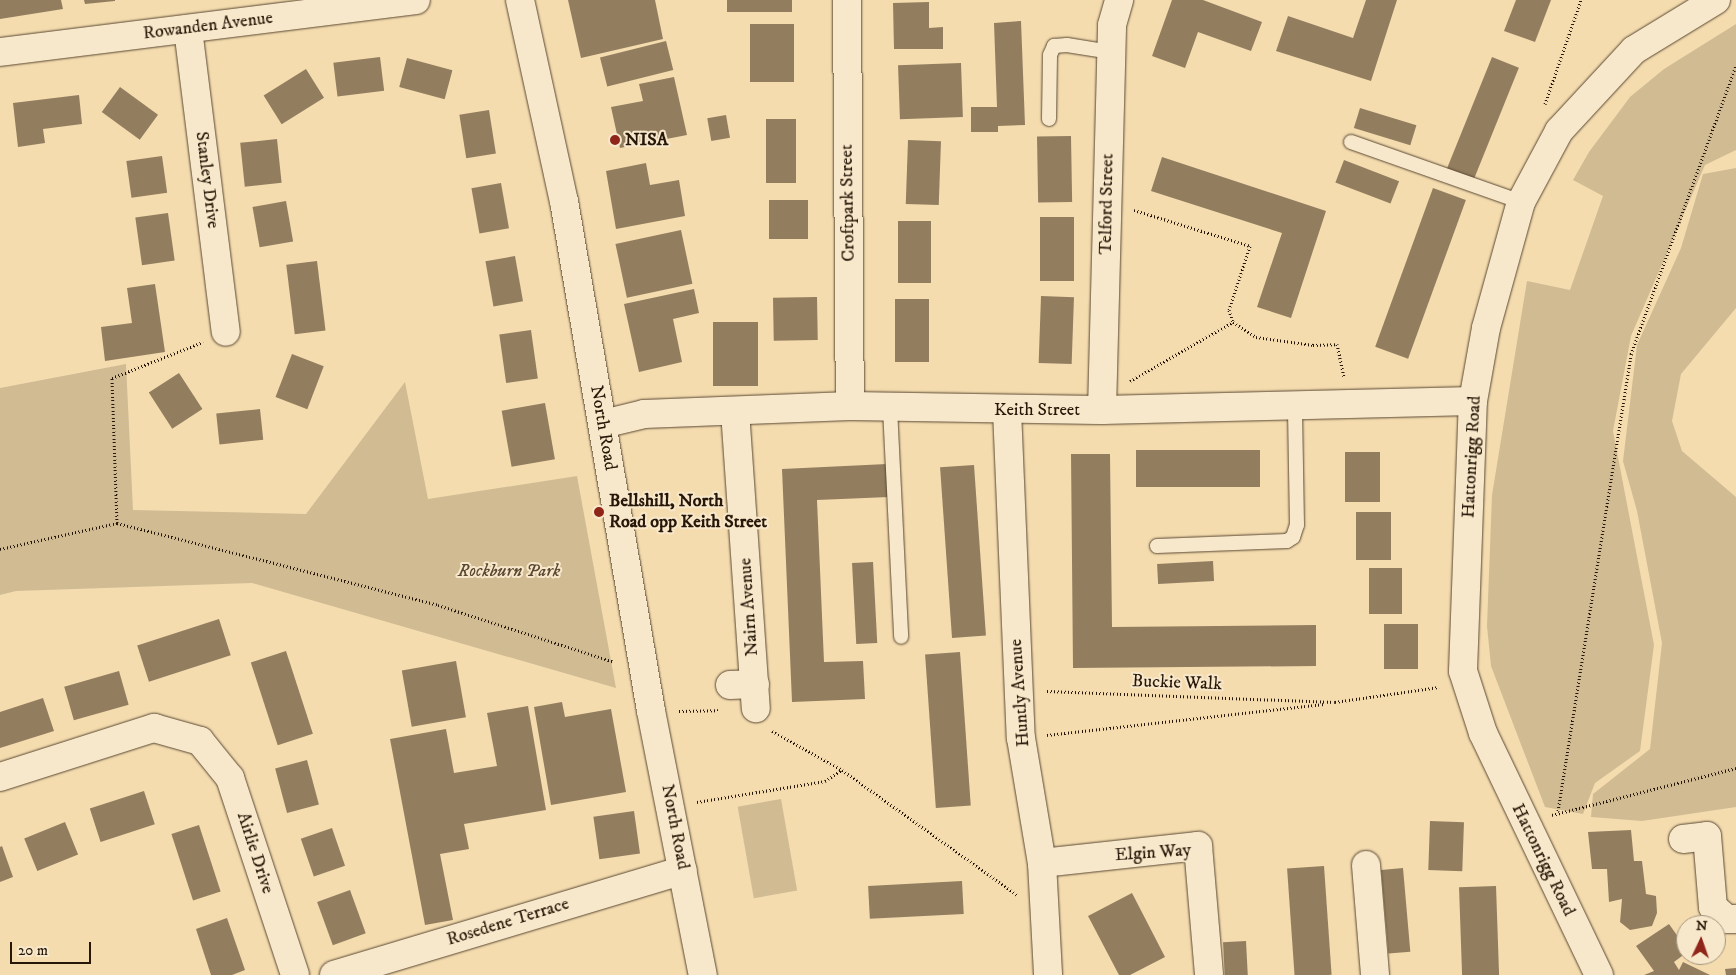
<!DOCTYPE html>
<style>
body{margin:0}
#map{position:relative;width:1736px;height:975px;overflow:hidden;background:#f4dcaf;font-family:"IM FELL DW Pica",serif}
div>[style]{position:absolute}
.green>*{inset:0;background:#d1bb93;transform-origin:0 0}
.building>*{inset:0;background:#927d5f;transform-origin:0 0}
.path>*{height:3px;margin-top:-1.5px;transform-origin:0;background:repeating-linear-gradient(90deg,#271708 0 1px,transparent 0 3.5px)}
.roads{filter:drop-shadow(0 0 1px #5a4832) drop-shadow(0 0 1px #5a4832)}
.service>*{height:14px;margin:-7px;padding:0 7px;transform-origin:7px;border-radius:7px;background:#f8e8cb}
.minor>*{height:28px;margin:-14px;padding:0 14px;transform-origin:14px;border-radius:14px;background:#f8e8cb}
.tertiary>*{height:28px;margin:-14px;padding:0 14px;transform-origin:14px;border-radius:14px;background:#f8e8cb}
.secondary>*{height:28px;margin:-14px;padding:0 14px;transform-origin:14px;border-radius:14px;background:#f8e8cb}
.dots>*{width:14px;height:14px;translate:-50% -50%;box-sizing:border-box;border:2px solid #f8e8cb;border-radius:50%}
span{translate:-50% -50%;white-space:nowrap;text-align:center;line-height:1.15;-webkit-text-stroke:4px #f8e8cb;paint-order:stroke}
.street-label{font-size:18px;color:#271708}
.poi-label{font-size:18px;color:#271708;font-weight:700}
.left{translate:0 -50%;text-align:left}
.park-label{font-size:18px;color:#5a4832;font-style:italic}
.north{position:absolute;left:1676px;top:915px;width:50px;height:50px;box-sizing:border-box;background:#f8e8cb;border:1px solid #a4947d;border-radius:50%;rotate:3deg;font-size:14px;font-weight:700;line-height:20px;text-align:center;color:#271708}
.north::after{content:'';display:block;margin:auto;width:18px;height:22px;background:#8f2418;clip-path:polygon(50% 0,100% 100%,50% 72%,0 100%)}
.scale{position:absolute;left:10px;top:942px;width:81px;height:22px;box-sizing:border-box;border:2px solid #271708;border-top:0;padding-left:6px;font-size:15px;line-height:18px;white-space:nowrap;color:#271708;-webkit-text-stroke:4px #f8e8cb;paint-order:stroke}
</style>
<div id="map">
<div class="green">
<i style="clip-path:polygon(1736px 24px,1736px 150px,1705px 165px,1631px 336px,1613px 431px,1654px 645px,1640px 751px,1595px 783px,1583px 814px,1545px 807px,1491px 666px,1487px 626px,1492px 495px,1527px 281px,1570px 290px,1603px 196px,1573px 180px,1589px 152px,1630px 97px,1664px 69px)"></i>
<i style="clip-path:polygon(1736px 168px,1736px 308px,1681px 374px,1672px 421px,1682px 451px,1736px 497px,1736px 807px,1642px 821px,1591px 817px,1593px 794px,1650px 749px,1662px 643px,1637px 511px,1623px 461px,1637px 345px,1681px 248px,1703px 174px)"></i>
<i style="clip-path:polygon(126px 364px,133px 510px,306px 514px,405px 382px,428px 499px,577px 476px,616px 688px,252px 583px,16px 591px,0 595px,0 388px)"></i>
<i style="left:781px;top:799px;width:93px;height:44px;rotate:80deg"></i>
</div>
<div class="building">
<i style="clip-path:polygon(0 0,61px 0,63px 9px,0 19px)"></i>
<i style="clip-path:polygon(84px 0,115px 0,115px 1px,85px 4px)"></i>
<i style="clip-path:polygon(568px 0,655px 0,663px 39px,581px 58px)"></i>
<i style="left:727px;top:0;width:65px;height:12px"></i>
<i style="clip-path:polygon(1172px 0,1203px 0,1262px 22px,1251px 51px,1198px 32px,1185px 68px,1152px 56px)"></i>
<i style="clip-path:polygon(1366px 0,1397px 0,1371px 81px,1276px 51px,1288px 16px,1353px 38px)"></i>
<i style="clip-path:polygon(1516px 0,1551px 0,1535px 42px,1504px 31px)"></i>
<i style="clip-path:polygon(929px 2px,929px 28px,943px 27px,943px 49px,894px 49px,893px 3px)"></i>
<i style="clip-path:polygon(1021px 21px,1025px 125px,998px 126px,998px 132px,971px 132px,971px 107px,997px 107px,994px 23px)"></i>
<i style="left:750px;top:24px;width:44px;height:58px"></i>
<i style="left:666px;top:41px;width:30px;height:68px;rotate:76deg"></i>
<i style="left:380px;top:57px;width:34px;height:47px;rotate:83deg"></i>
<i style="left:1492px;top:57px;width:29px;height:121px;rotate:22deg"></i>
<i style="left:407px;top:58px;width:47px;height:30px;rotate:15deg"></i>
<i style="left:961px;top:63px;width:54px;height:63px;rotate:88deg"></i>
<i style="left:306px;top:69px;width:34px;height:50px;rotate:58deg"></i>
<i style="clip-path:polygon(674px 77px,687px 135px,620px 148px,611px 107px,643px 101px,639px 84px)"></i>
<i style="left:120px;top:87px;width:47px;height:31px;rotate:36deg"></i>
<i style="clip-path:polygon(79px 95px,82px 124px,43px 129px,45px 143px,18px 147px,13px 103px)"></i>
<i style="left:1360px;top:108px;width:59px;height:21px;rotate:17deg"></i>
<i style="left:489px;top:110px;width:44px;height:30px;rotate:81deg"></i>
<i style="left:726px;top:115px;width:23px;height:19px;rotate:80deg"></i>
<i style="left:766px;top:119px;width:30px;height:64px"></i>
<i style="left:1071px;top:136px;width:66px;height:34px;rotate:89deg"></i>
<i style="left:277px;top:139px;width:44px;height:37px;rotate:84deg"></i>
<i style="left:908px;top:140px;width:33px;height:64px;rotate:2deg"></i>
<i style="left:162px;top:156px;width:37px;height:36px;rotate:82deg"></i>
<i style="clip-path:polygon(1162px 157px,1326px 211px,1291px 318px,1257px 307px,1282px 233px,1151px 191px)"></i>
<i style="left:1344px;top:160px;width:59px;height:24px;rotate:21deg"></i>
<i style="clip-path:polygon(646px 163px,650px 185px,679px 180px,685px 216px,616px 229px,606px 171px)"></i>
<i style="left:501px;top:183px;width:46px;height:30px;rotate:80deg"></i>
<i style="left:1433px;top:188px;width:35px;height:169px;rotate:20deg"></i>
<i style="left:808px;top:200px;width:39px;height:39px;rotate:90deg"></i>
<i style="left:286px;top:201px;width:41px;height:34px;rotate:80deg"></i>
<i style="left:168px;top:213px;width:48px;height:33px;rotate:82deg"></i>
<i style="left:1040px;top:217px;width:34px;height:64px"></i>
<i style="left:898px;top:221px;width:33px;height:62px"></i>
<i style="left:681px;top:230px;width:55px;height:67px;rotate:78deg"></i>
<i style="left:515px;top:256px;width:46px;height:30px;rotate:80deg"></i>
<i style="left:317px;top:261px;width:70px;height:31px;rotate:83deg"></i>
<i style="clip-path:polygon(155px 284px,165px 352px,105px 361px,101px 327px,132px 323px,127px 288px)"></i>
<i style="clip-path:polygon(694px 289px,699px 313px,673px 319px,682px 362px,639px 372px,624px 304px)"></i>
<i style="left:1041px;top:296px;width:33px;height:67px;rotate:2deg"></i>
<i style="left:817px;top:297px;width:43px;height:44px;rotate:89deg"></i>
<i style="left:895px;top:299px;width:34px;height:63px"></i>
<i style="left:713px;top:322px;width:45px;height:64px"></i>
<i style="left:531px;top:330px;width:49px;height:32px;rotate:82deg"></i>
<i style="left:292px;top:354px;width:34px;height:46px;rotate:21deg"></i>
<i style="left:179px;top:373px;width:43px;height:36px;rotate:57deg"></i>
<i style="left:545px;top:403px;width:57px;height:44px;rotate:80deg"></i>
<i style="left:260px;top:409px;width:31px;height:44px;rotate:84deg"></i>
<i style="left:1136px;top:450px;width:124px;height:37px"></i>
<i style="left:1345px;top:452px;width:35px;height:50px"></i>
<i style="clip-path:polygon(1071px 454px,1110px 454px,1112px 627px,1316px 625px,1316px 666px,1073px 668px)"></i>
<i style="clip-path:polygon(887px 464px,889px 497px,817px 500px,824px 662px,863px 661px,865px 699px,792px 702px,782px 469px)"></i>
<i style="left:974px;top:465px;width:171px;height:34px;rotate:86deg"></i>
<i style="left:1356px;top:512px;width:35px;height:48px"></i>
<i style="left:1213px;top:561px;width:20px;height:56px;rotate:87deg"></i>
<i style="left:873px;top:562px;width:81px;height:21px;rotate:87deg"></i>
<i style="left:1369px;top:568px;width:33px;height:46px"></i>
<i style="left:219px;top:619px;width:38px;height:86px;rotate:72deg"></i>
<i style="left:1384px;top:624px;width:34px;height:45px"></i>
<i style="left:286px;top:651px;width:87px;height:37px;rotate:72deg"></i>
<i style="left:960px;top:652px;width:154px;height:35px;rotate:86deg"></i>
<i style="left:456px;top:661px;width:57px;height:55px;rotate:80deg"></i>
<i style="left:119px;top:671px;width:35px;height:57px;rotate:74deg"></i>
<i style="clip-path:polygon(43px 698px,54px 731px,0 748px,0 712px)"></i>
<i style="clip-path:polygon(562px 702px,565px 717px,611px 709px,626px 792px,551px 805px,534px 707px)"></i>
<i style="clip-path:polygon(528px 706px,546px 810px,464px 824px,469px 849px,440px 854px,453px 920px,425px 925px,390px 739px,446px 729px,454px 773px,497px 766px,487px 713px)"></i>
<i style="left:307px;top:760px;width:46px;height:33px;rotate:75deg"></i>
<i style="left:144px;top:791px;width:35px;height:57px;rotate:72deg"></i>
<i style="left:634px;top:811px;width:43px;height:41px;rotate:82deg"></i>
<i style="left:1430px;top:821px;width:34px;height:49px;rotate:2deg"></i>
<i style="left:65px;top:822px;width:35px;height:44px;rotate:68deg"></i>
<i style="left:199px;top:825px;width:70px;height:29px;rotate:72deg"></i>
<i style="left:332px;top:828px;width:40px;height:33px;rotate:71deg"></i>
<i style="clip-path:polygon(1631px 830px,1634px 861px,1642px 861px,1646px 894px,1656px 896px,1657px 913px,1652px 926px,1630px 930px,1620px 922px,1622px 899px,1609px 902px,1607px 869px,1592px 869px,1588px 832px)"></i>
<i style="clip-path:polygon(2px 846px,13px 877px,0 882px,0 847px)"></i>
<i style="left:1324px;top:866px;width:109px;height:37px;rotate:86deg"></i>
<i style="left:1403px;top:868px;width:84px;height:22px;rotate:85deg"></i>
<i style="left:962px;top:881px;width:33px;height:94px;rotate:87deg"></i>
<i style="left:1496px;top:886px;width:89px;height:37px;rotate:88deg"></i>
<i style="left:350px;top:890px;width:46px;height:35px;rotate:70deg"></i>
<i style="clip-path:polygon(1132px 893px,1165px 957px,1130px 975px,1119px 975px,1088px 916px)"></i>
<i style="clip-path:polygon(227px 918px,245px 970px,232px 975px,211px 975px,196px 929px)"></i>
<i style="clip-path:polygon(1669px 924px,1686px 948px,1686px 953px,1674px 962px,1679px 970px,1683px 962px,1710px 975px,1644px 975px,1654px 971px,1636px 946px)"></i>
<i style="left:1246px;top:941px;width:34px;height:23px;rotate:87deg"></i>
<i style="clip-path:polygon(1736px 968px,1736px 975px,1726px 975px,1725px 969px)"></i>
</div>
<div class="path">
<i style="left:1545px;top:104px;width:110px;rotate:-70.9deg"></i>
<i style="left:1134px;top:210px;width:121px;rotate:17.2deg"></i>
<i style="left:1250px;top:246px;width:67px;rotate:108.2deg"></i>
<i style="left:1229px;top:310px;width:13px;rotate:72deg"></i>
<i style="left:1233px;top:322px;width:27px;rotate:33deg"></i>
<i style="left:1256px;top:337px;width:58px;rotate:8deg"></i>
<i style="left:1313px;top:345px;width:24px;rotate:-2deg"></i>
<i style="left:1337px;top:344px;width:34px;rotate:78deg"></i>
<i style="left:1130px;top:381px;width:119px;rotate:-29.8deg"></i>
<i style="left:117px;top:523px;width:331px;rotate:14.3deg"></i>
<i style="left:438px;top:605px;width:185px;rotate:17.9deg"></i>
<i style="left:0;top:549px;width:120px;rotate:-12.5deg"></i>
<i style="left:117px;top:523px;width:145px;rotate:-92deg"></i>
<i style="left:112px;top:378px;width:98px;rotate:-21.6deg"></i>
<i style="left:1047px;top:691px;width:288px;rotate:2.2deg"></i>
<i style="left:1335px;top:702px;width:105px;rotate:-8.2deg"></i>
<i style="left:679px;top:711px;width:39px;rotate:-1deg"></i>
<i style="left:772px;top:731px;width:80px;rotate:29.1deg"></i>
<i style="left:842px;top:770px;width:215px;rotate:35.5deg"></i>
<i style="left:1047px;top:735px;width:279px;rotate:-6.4deg"></i>
<i style="left:697px;top:802px;width:130px;rotate:-9.3deg"></i>
<i style="left:825px;top:781px;width:20px;rotate:-33deg"></i>
<i style="left:1558px;top:811px;width:463px;rotate:-80.9deg"></i>
<i style="left:1631px;top:354px;width:307px;rotate:-70deg"></i>
<i style="left:1552px;top:815px;width:190px;rotate:-14.3deg"></i>
</div>
<div class="roads">
<div class="service">
<i style="left:1049px;top:119px;width:64px;rotate:-89.1deg"></i>
<i style="left:1050px;top:55px;width:10px;rotate:-66deg"></i>
<i style="left:1054px;top:46px;width:13px;rotate:-4deg"></i>
<i style="left:1067px;top:45px;width:45px;rotate:9deg"></i>
<i style="left:1351px;top:142px;width:180px;rotate:19.4deg"></i>
<i style="left:890px;top:408px;width:229px;rotate:87.2deg"></i>
<i style="left:1157px;top:546px;width:130px;rotate:-2.2deg"></i>
<i style="left:1287px;top:541px;width:7px;rotate:-34deg"></i>
<i style="left:1293px;top:537px;width:13px;rotate:-72deg"></i>
<i style="left:1297px;top:525px;width:120px;rotate:-91deg"></i>
</div>
<div class="minor">
<i style="left:847px;top:0;width:406px;rotate:89.6deg"></i>
<i style="left:188px;top:29px;width:305px;rotate:82.9deg"></i>
<i style="left:0;top:52px;width:419px;rotate:-7.1deg"></i>
<i style="left:1007px;top:410px;width:328px;rotate:87.6deg"></i>
<i style="left:1021px;top:738px;width:127px;rotate:80.5deg"></i>
<i style="left:1042px;top:863px;width:112px;rotate:86.9deg"></i>
<i style="left:1102px;top:410px;width:385px;rotate:-88.5deg"></i>
<i style="left:1112px;top:25px;width:26px;rotate:-74deg"></i>
<i style="left:735px;top:411px;width:298px;rotate:86deg"></i>
<i style="left:603px;top:424px;width:42px;rotate:-13.7deg"></i>
<i style="left:644px;top:414px;width:206px;rotate:-2.2deg"></i>
<i style="left:850px;top:406px;width:252px;rotate:0.9deg"></i>
<i style="left:1102px;top:410px;width:371px;rotate:-1.4deg"></i>
<i style="left:730px;top:685px;width:25px;rotate:-2deg"></i>
<i style="left:0;top:777px;width:162px;rotate:-17.7deg"></i>
<i style="left:154px;top:728px;width:48px;rotate:15.8deg"></i>
<i style="left:200px;top:741px;width:48px;rotate:51deg"></i>
<i style="left:230px;top:778px;width:207px;rotate:71.7deg"></i>
<i style="left:1683px;top:839px;width:24px;rotate:-7deg"></i>
<i style="left:1707px;top:836px;width:71px;rotate:85.2deg"></i>
<i style="left:1713px;top:907px;width:18px;rotate:41deg"></i>
<i style="left:1727px;top:919px;width:9px"></i>
<i style="left:1042px;top:863px;width:157px;rotate:-6.2deg"></i>
<i style="left:1198px;top:846px;width:129px;rotate:85.1deg"></i>
<i style="left:1366px;top:865px;width:110px;rotate:85.3deg"></i>
<i style="left:334px;top:975px;width:364px;rotate:-16.7deg"></i>
</div>
<div class="tertiary">
<i style="left:1599px;top:975px;width:268px;rotate:-115.6deg"></i>
<i style="left:1483px;top:733px;width:65px;rotate:-107.9deg"></i>
<i style="left:1463px;top:671px;width:270px;rotate:-87.9deg"></i>
<i style="left:1473px;top:401px;width:74px;rotate:-79.9deg"></i>
<i style="left:1486px;top:328px;width:131px;rotate:-74.5deg"></i>
<i style="left:1521px;top:202px;width:81px;rotate:-61.8deg"></i>
<i style="left:1559px;top:131px;width:110px;rotate:-47.2deg"></i>
<i style="left:1634px;top:50px;width:96px;rotate:-31.4deg"></i>
</div>
<div class="secondary">
<i style="left:520px;top:0;width:206px;rotate:77.7deg"></i>
<i style="left:564px;top:201px;width:517px;rotate:80.32deg"></i>
<i style="left:651px;top:711px;width:269px;rotate:78.9deg"></i>
</div>
</div>
<div class="dots">
<i style="left:615px;top:140px;background:#8f2418"></i>
<i style="left:599px;top:512px;background:#8f2418"></i>
</div>
<div class="street-label">
<span style="left:208px;top:26px;rotate:-7deg">Rowanden Avenue</span>
<span style="left:207px;top:180px;rotate:83deg">Stanley Drive</span>
<span style="left:848px;top:203px;rotate:-91deg">Croftpark Street</span>
<span style="left:1107px;top:204px;rotate:-89deg">Telford Street</span>
<span style="left:1037px;top:410px">Keith Street</span>
<span style="left:603px;top:428px;rotate:80deg">North Road</span>
<span style="left:1472px;top:457px;rotate:-87deg">Hattonrigg Road</span>
<span style="left:749px;top:607px;rotate:-94deg">Nairn Avenue</span>
<span style="left:1177px;top:683px;rotate:2deg">Buckie Walk</span>
<span style="left:1020px;top:693px;rotate:-94deg">Huntly Avenue</span>
<span style="left:675px;top:827px;rotate:79deg">North Road</span>
<span style="left:255px;top:853px;rotate:72deg">Airlie Drive</span>
<span style="left:1153px;top:853px;rotate:-4deg">Elgin Way</span>
<span style="left:1543px;top:860px;rotate:64deg">Hattonrigg Road</span>
<span style="left:508px;top:922px;rotate:-17deg">Rosedene Terrace</span>
</div>
<div class="poi-label">
<span class="left" style="left:625px;top:140px">NISA</span>
<span class="left" style="left:609px;top:512px">Bellshill, North<br>Road opp Keith Street</span>
</div>
<div class="park-label">
<span style="left:509px;top:571px">Rockburn Park</span>
</div>
<div class="north">N</div>
<div class="scale">20 m</div>
</div>
